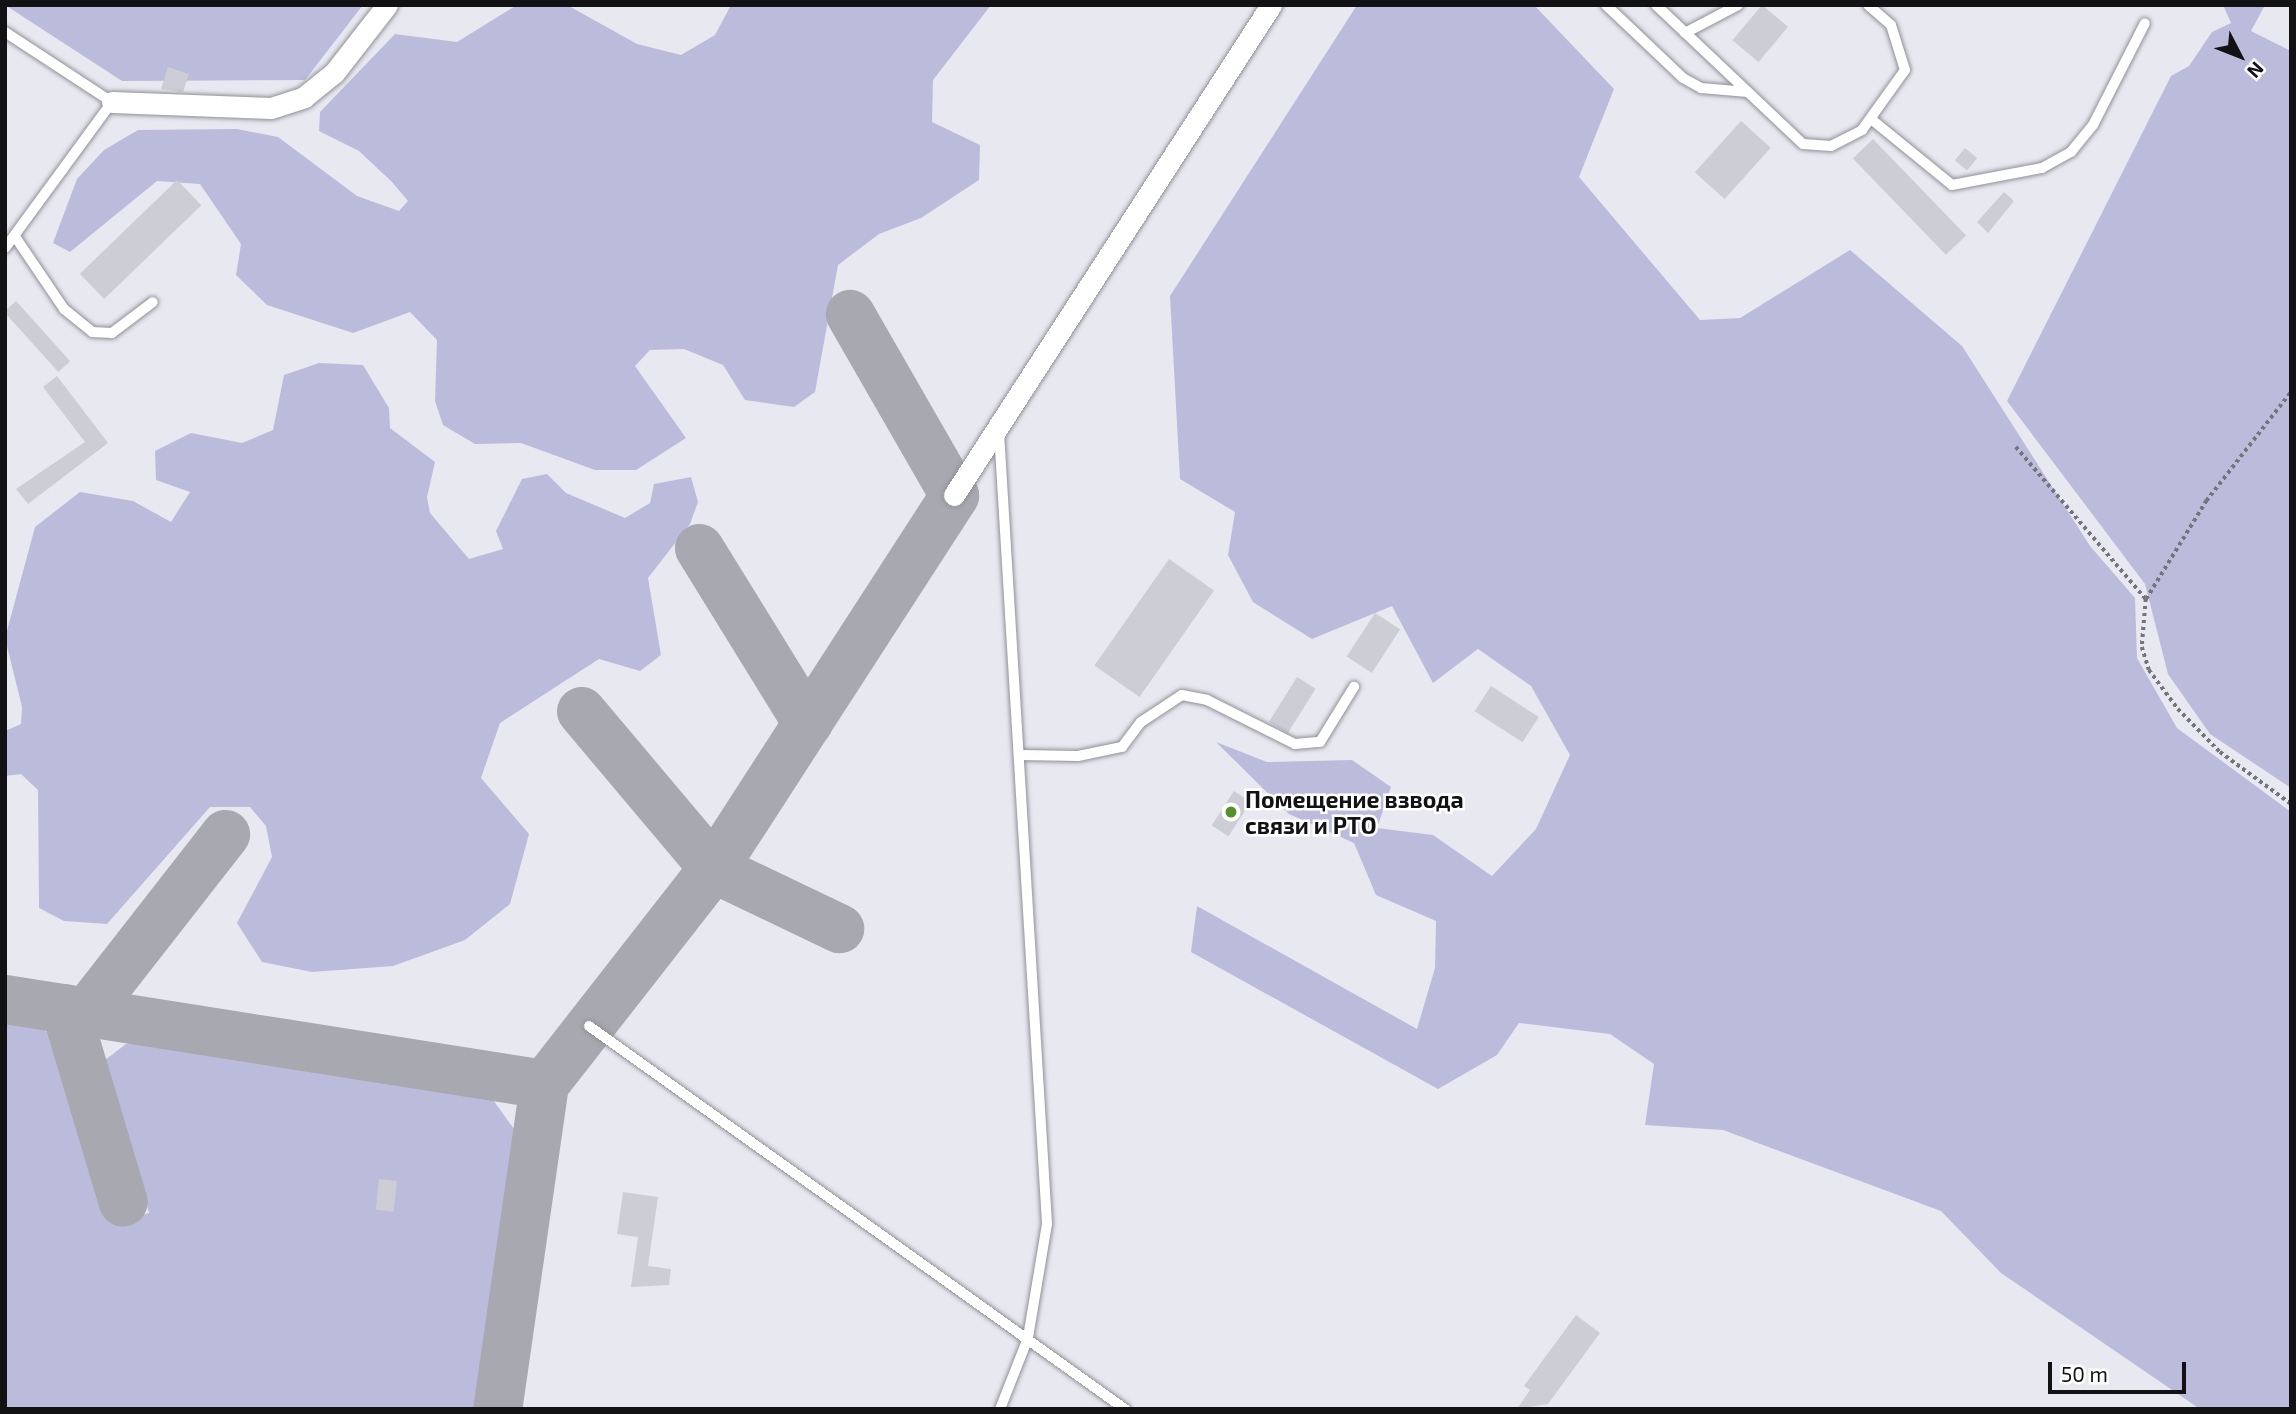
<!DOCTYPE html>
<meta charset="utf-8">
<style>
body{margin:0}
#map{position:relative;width:2296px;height:1414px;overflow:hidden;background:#e8e8f1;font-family:"Exo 2",sans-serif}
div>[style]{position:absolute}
.green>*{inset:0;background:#bbbcdc}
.taxiway>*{height:49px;margin:-24.5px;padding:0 24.5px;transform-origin:24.5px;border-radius:24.5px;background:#a8a8b0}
.building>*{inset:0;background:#cdcdd6;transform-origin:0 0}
.path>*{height:3.5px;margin-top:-1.75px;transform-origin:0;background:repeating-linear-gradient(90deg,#74747a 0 3.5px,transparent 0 7px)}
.roads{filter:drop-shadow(0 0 2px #909098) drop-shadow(0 0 2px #909098)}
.service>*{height:10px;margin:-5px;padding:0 5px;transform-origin:5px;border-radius:5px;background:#fff}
.minor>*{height:21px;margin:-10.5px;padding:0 10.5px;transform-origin:10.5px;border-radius:10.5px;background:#fff}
.dots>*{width:19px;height:19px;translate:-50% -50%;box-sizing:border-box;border:4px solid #fff;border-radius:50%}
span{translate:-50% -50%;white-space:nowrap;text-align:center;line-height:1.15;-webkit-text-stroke:5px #fff;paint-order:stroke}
.poi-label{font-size:23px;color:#121215;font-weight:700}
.left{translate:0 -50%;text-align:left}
.frame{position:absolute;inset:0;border:7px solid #121215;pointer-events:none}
.north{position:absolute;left:2205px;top:21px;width:70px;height:70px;-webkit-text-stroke:5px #fff;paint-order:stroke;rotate:132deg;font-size:19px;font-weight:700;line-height:28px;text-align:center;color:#121215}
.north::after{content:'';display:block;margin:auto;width:24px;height:32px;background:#121215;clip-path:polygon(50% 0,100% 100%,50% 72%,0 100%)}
.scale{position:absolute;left:2048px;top:1362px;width:138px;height:32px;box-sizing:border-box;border:4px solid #121215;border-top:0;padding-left:9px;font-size:21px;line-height:24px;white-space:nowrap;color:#121215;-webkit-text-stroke:5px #fff;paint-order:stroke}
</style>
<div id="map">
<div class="green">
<i style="clip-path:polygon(5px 5px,363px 5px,305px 80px,122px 81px)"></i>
<i style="clip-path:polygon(517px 5px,567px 5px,637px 44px,681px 55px,715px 35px,731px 5px,991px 5px,933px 80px,932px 122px,980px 145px,979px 180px,921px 218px,879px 234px,838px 265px,815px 392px,794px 407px,745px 400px,723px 365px,684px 349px,650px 350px,635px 366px,686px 438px,636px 470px,595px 470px,521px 443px,475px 444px,443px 425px,435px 401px,437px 340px,410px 312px,353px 333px,267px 305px,236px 275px,241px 244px,200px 184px,157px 181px,70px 252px,53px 243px,77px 179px,104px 150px,138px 130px,237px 129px,278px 137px,357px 196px,399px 211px,408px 201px,392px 182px,359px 151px,319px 131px,320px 112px,395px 34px,457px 42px)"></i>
<i style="clip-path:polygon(1357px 5px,1534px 5px,1614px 89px,1579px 177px,1700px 320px,1740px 318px,1850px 250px,1962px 346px,2090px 546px,2135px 598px,2137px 658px,2177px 728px,2291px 812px,2291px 1409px,2200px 1409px,2001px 1273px,1941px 1211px,1723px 1130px,1645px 1125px,1654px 1064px,1610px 1034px,1519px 1023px,1497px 1055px,1438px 1089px,1191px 952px,1197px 906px,1417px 1029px,1435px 968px,1436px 921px,1376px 895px,1354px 843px,1289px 814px,1216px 742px,1267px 762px,1352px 760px,1391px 787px,1377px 828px,1433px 835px,1492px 876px,1536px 829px,1570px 755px,1531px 686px,1478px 649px,1433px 683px,1392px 606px,1312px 639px,1253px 602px,1228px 555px,1235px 512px,1180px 479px,1170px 296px)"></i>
<i style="clip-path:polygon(2223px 5px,2265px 5px,2251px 31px,2291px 51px,2291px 788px,2210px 734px,2168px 674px,2145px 584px,2007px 401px,2171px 76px,2189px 66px,2212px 32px,2231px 23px)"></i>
<i style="clip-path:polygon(319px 363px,363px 365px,389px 408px,390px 428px,435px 462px,427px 497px,430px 513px,469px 559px,503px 549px,496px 531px,522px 479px,547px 474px,566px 493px,625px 518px,650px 503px,654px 484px,691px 477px,698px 502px,690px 524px,648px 578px,661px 655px,640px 671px,599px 659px,500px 723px,481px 778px,529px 834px,510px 904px,465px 940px,393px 966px,312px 972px,262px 962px,237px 923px,272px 857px,266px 826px,250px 807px,210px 807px,107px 924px,64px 921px,39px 908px,38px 790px,21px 774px,5px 776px,5px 731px,21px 724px,22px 707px,5px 638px,35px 527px,80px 492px,133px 501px,171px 522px,190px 492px,156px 480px,155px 451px,191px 433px,242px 443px,273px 430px,284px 375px)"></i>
<i style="clip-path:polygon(12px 1018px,31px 1019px,63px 1045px,113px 1224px,149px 1213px,105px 1060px,126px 1044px,146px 1037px,483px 1086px,514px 1129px,474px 1409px,5px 1409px,5px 1022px)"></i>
</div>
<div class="taxiway">
<i style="left:699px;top:548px;width:206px;rotate:58.3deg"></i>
<i style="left:581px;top:711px;width:205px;rotate:49.9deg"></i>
<i style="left:713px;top:868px;width:140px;rotate:25.5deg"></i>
<i style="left:5px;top:999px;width:546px;rotate:8.96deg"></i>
<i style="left:544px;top:1084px;width:328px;rotate:98.2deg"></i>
<i style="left:65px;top:1008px;width:202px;rotate:73.4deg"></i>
<i style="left:86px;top:1012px;width:226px;rotate:-52deg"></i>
<i style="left:544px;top:1084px;width:274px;rotate:-52deg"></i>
<i style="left:713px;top:868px;width:444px;rotate:-57.1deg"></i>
<i style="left:954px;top:495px;width:209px;rotate:-119.9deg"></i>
</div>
<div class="building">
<i style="left:1762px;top:5px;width:34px;height:46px;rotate:40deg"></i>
<i style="clip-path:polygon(168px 67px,189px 74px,183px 92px,161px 89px)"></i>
<i style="left:1741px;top:121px;width:40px;height:69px;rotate:42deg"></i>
<i style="left:1873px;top:139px;width:134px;height:28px;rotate:46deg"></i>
<i style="left:1965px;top:148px;width:16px;height:16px;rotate:40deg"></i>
<i style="left:177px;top:180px;width:35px;height:135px;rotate:46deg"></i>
<i style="clip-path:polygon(2004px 192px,2014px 201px,1988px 233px,1977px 222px)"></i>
<i style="left:16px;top:301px;width:81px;height:16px;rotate:48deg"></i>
<i style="clip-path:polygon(57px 376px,108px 443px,28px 504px,16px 489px,85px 442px,43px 387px)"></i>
<i style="left:1169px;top:559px;width:55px;height:130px;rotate:35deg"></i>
<i style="left:1375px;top:613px;width:30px;height:52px;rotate:33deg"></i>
<i style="left:1297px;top:677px;width:22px;height:53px;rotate:32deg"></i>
<i style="left:1491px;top:686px;width:57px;height:30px;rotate:33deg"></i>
<i style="left:1234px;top:791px;width:20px;height:41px;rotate:33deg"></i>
<i style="left:379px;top:1179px;width:18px;height:31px;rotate:6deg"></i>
<i style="clip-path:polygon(623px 1192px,658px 1197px,648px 1266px,671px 1269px,669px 1285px,631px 1287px,638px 1237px,617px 1234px)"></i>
<i style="clip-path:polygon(1576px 1315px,1600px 1333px,1548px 1404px,1517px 1409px,1530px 1390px,1524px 1386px)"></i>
</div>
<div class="path">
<i style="left:2016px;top:447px;width:200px;rotate:49.5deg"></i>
<i style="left:2146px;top:599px;width:48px;rotate:94.8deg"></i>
<i style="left:2142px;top:647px;width:24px;rotate:73deg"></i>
<i style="left:2149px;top:670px;width:49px;rotate:53.4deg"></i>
<i style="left:2178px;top:709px;width:60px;rotate:45.7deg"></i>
<i style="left:2220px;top:752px;width:88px;rotate:36.2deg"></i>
<i style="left:2146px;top:599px;width:115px;rotate:-58.5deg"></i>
<i style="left:2206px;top:501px;width:138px;rotate:-52.1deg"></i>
</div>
<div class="roads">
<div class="service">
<i style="left:1606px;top:5px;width:106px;rotate:43.5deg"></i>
<i style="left:1683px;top:78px;width:21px;rotate:29deg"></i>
<i style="left:1701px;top:88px;width:47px;rotate:4.9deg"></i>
<i style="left:1656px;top:5px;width:202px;rotate:43.4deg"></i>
<i style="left:1803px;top:144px;width:28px;rotate:4deg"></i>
<i style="left:1831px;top:146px;width:35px;rotate:-27deg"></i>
<i style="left:1862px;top:130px;width:74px;rotate:-54.4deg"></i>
<i style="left:1905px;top:70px;width:47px;rotate:-107.3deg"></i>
<i style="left:1891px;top:25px;width:30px;rotate:-139deg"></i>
<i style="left:5px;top:32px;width:128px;rotate:33.2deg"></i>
<i style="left:112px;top:102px;width:181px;rotate:126.2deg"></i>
<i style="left:1685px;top:33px;width:60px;rotate:-27.8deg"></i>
<i style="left:1871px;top:119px;width:104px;rotate:39.2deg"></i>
<i style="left:1952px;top:185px;width:92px;rotate:-10.7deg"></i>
<i style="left:2042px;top:168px;width:33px;rotate:-29deg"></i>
<i style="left:2071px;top:152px;width:35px;rotate:-51deg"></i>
<i style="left:2093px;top:125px;width:114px;rotate:-63deg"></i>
<i style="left:16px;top:238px;width:86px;rotate:55.9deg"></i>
<i style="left:64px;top:309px;width:36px;rotate:39deg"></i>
<i style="left:92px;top:332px;width:20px;rotate:3deg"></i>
<i style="left:112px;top:333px;width:51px;rotate:-37.1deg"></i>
<i style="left:999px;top:432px;width:793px;rotate:86.53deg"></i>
<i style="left:1047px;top:1224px;width:116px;rotate:99.5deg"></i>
<i style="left:1028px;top:1338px;width:76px;rotate:111.5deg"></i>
<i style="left:1021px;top:755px;width:57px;rotate:1deg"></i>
<i style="left:1078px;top:756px;width:45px;rotate:-11.6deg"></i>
<i style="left:1122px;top:747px;width:31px;rotate:-53deg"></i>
<i style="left:1141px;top:722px;width:49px;rotate:-33.4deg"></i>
<i style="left:1182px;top:695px;width:25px;rotate:11deg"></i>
<i style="left:1207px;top:700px;width:98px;rotate:26.6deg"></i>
<i style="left:1295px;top:744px;width:25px;rotate:-5deg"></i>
<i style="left:1320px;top:742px;width:65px;rotate:-58.3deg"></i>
<i style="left:589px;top:1026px;width:659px;rotate:35.55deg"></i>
</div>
<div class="minor">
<i style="left:112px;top:102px;width:159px;rotate:2.2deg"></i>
<i style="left:271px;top:108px;width:35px;rotate:-18deg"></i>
<i style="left:304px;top:97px;width:38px;rotate:-39deg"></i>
<i style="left:334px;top:73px;width:86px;rotate:-52.1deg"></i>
<i style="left:954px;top:495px;width:584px;rotate:-57.1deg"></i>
</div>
</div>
<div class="dots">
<i style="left:1231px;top:812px;background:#56902d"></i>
</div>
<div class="poi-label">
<span class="left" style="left:1245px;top:812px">Помещение взвода<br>связи и РТО</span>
</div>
<div class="frame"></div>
<div class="north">N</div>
<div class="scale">50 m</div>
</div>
